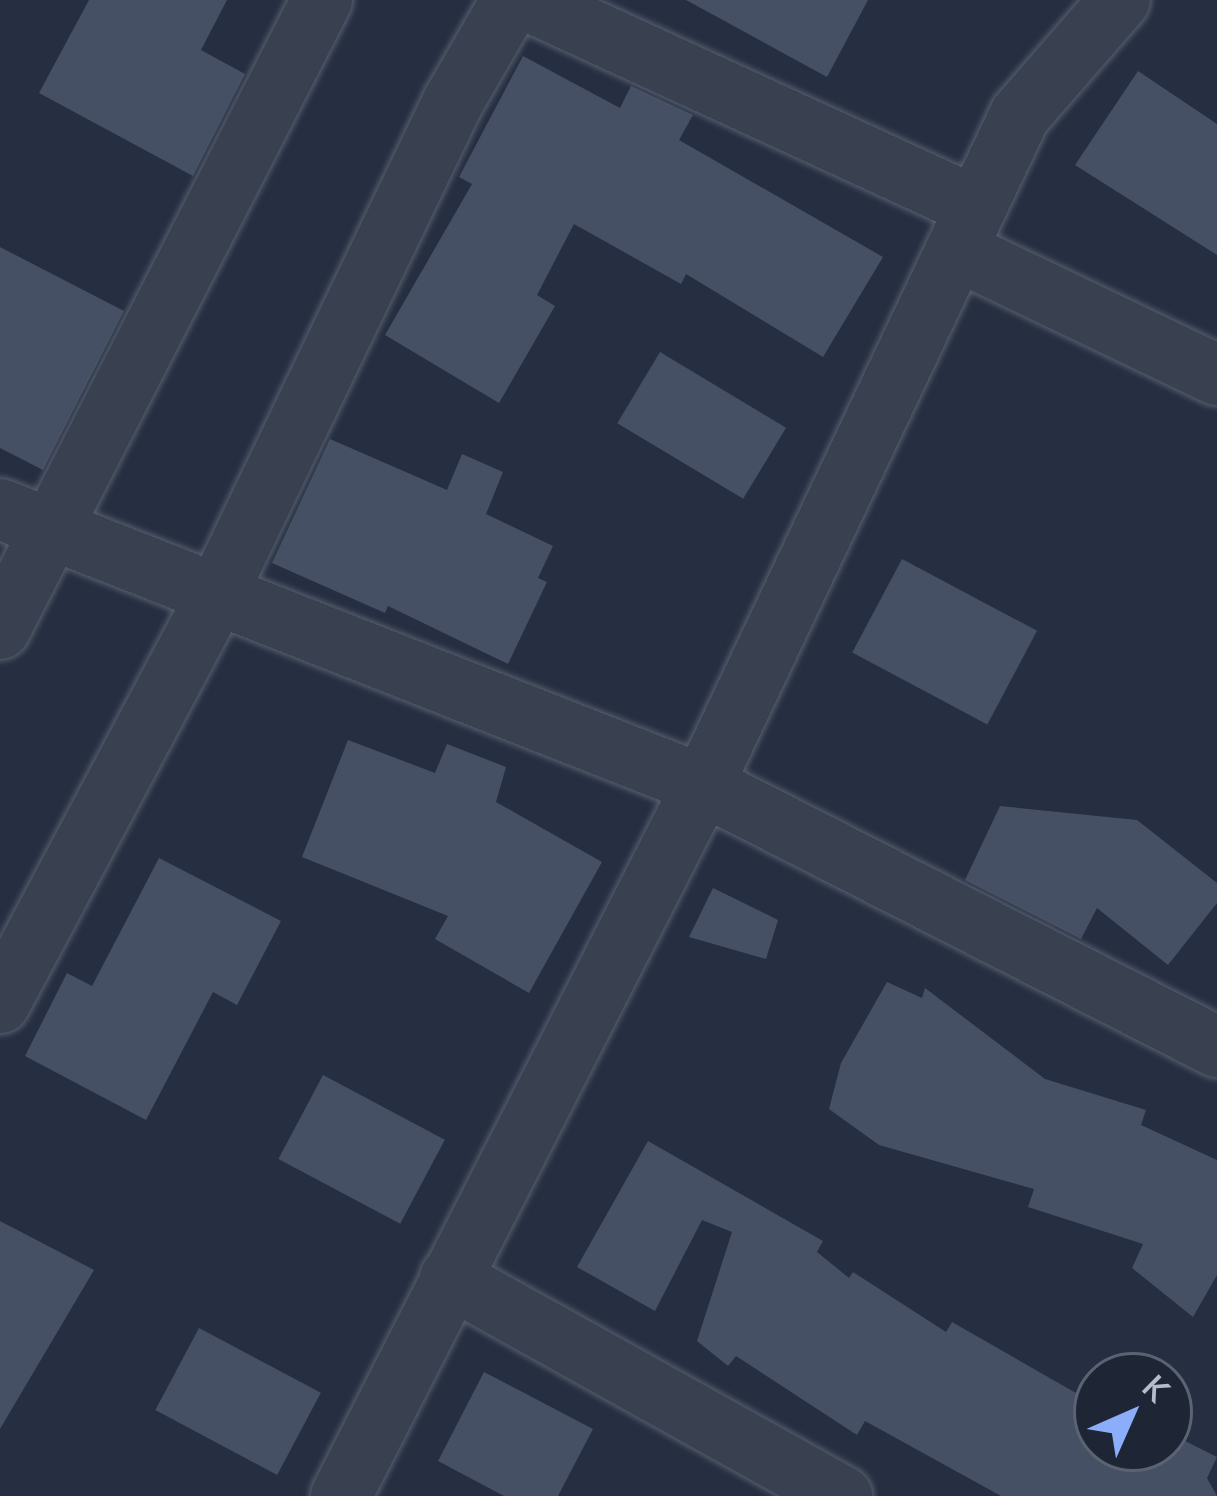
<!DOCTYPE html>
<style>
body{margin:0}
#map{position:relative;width:1217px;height:1496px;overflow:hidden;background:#252f41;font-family:Manrope,sans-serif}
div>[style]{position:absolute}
.building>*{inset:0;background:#465065;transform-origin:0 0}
.roads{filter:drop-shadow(0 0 3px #575f6e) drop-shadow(0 0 3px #575f6e)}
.street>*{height:60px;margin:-30px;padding:0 30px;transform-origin:30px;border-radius:30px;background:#394150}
span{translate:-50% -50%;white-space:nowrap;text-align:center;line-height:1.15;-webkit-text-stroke:10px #1e2636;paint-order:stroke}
.north{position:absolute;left:1073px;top:1352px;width:120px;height:120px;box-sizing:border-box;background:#1e2636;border:3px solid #5b6272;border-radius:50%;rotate:45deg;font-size:33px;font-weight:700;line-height:48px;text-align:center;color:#b6bccb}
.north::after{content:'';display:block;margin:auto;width:42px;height:54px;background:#8caefa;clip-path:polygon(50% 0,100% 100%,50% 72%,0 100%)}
</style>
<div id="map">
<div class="building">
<i style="clip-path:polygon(89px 0,227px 0,201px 50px,245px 74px,193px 176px,39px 93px)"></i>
<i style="clip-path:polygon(686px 0,868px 0,827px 77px)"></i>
<i style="clip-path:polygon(523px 56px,620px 108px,631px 86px,693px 115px,679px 140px,883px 257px,823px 357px,686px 274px,681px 284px,574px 224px,537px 295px,555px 306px,499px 403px,385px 335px,472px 184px,459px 177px)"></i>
<i style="clip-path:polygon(1138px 71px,1217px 124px,1217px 255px,1075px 165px)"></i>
<i style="clip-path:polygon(0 247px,124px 311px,43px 470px,0 448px)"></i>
<i style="left:660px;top:352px;width:147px;height:83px;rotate:31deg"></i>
<i style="clip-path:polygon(330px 439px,447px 490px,462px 454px,503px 472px,486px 514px,553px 546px,538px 578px,547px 582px,508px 664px,388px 606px,385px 613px,272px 563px)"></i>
<i style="left:902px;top:559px;width:153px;height:106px;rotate:28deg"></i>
<i style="clip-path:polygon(348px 740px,435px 773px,447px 744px,506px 767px,496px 802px,602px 862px,529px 993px,435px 939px,448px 916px,302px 857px)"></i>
<i style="clip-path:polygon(1000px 806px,1137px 820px,1217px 883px,1217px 903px,1168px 965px,1097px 908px,1081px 939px,965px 880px)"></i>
<i style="clip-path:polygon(159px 858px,281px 921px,237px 1005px,213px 992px,146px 1120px,25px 1056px,67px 973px,92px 986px)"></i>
<i style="clip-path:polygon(713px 888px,778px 920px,766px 959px,689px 937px)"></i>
<i style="clip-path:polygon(887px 982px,922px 998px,925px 988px,1045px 1079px,1146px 1110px,1141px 1125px,1217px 1160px,1217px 1275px,1193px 1317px,1132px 1268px,1143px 1244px,1028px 1207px,1034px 1189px,879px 1145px,829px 1109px,841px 1063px)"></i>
<i style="left:323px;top:1075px;width:138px;height:95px;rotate:28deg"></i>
<i style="clip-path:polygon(648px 1141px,823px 1241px,817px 1252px,849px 1278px,853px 1272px,946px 1332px,952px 1322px,1097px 1405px,1097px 1448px,1169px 1453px,1169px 1433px,1217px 1457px,1207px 1478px,1217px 1496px,1001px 1496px,865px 1421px,857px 1435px,736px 1356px,728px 1366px,697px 1341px,732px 1232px,702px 1220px,655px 1311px,577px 1267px)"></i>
<i style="clip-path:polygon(0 1221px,94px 1270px,0 1429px)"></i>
<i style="left:199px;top:1328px;width:138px;height:93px;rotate:28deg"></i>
<i style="clip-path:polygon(484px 1372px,593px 1429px,558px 1496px,504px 1496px,438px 1461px)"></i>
</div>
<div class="roads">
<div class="street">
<i style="left:526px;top:0;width:495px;rotate:24.7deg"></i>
<i style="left:956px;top:250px;width:289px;rotate:25.6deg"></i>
<i style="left:0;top:509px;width:755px;rotate:21.44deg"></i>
<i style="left:703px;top:785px;width:577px;rotate:27.01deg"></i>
<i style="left:0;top:629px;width:707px;rotate:-62.89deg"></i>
<i style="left:0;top:1003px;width:459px;rotate:-62deg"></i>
<i style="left:215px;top:598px;width:550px;rotate:-64.37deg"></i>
<i style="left:453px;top:102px;width:118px;rotate:-60deg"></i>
<i style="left:450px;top:1278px;width:449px;rotate:29.1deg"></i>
<i style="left:341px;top:1496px;width:798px;rotate:-63.02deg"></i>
<i style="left:703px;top:785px;width:741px;rotate:-64.68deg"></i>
<i style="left:1020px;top:115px;width:152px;rotate:-49deg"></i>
</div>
</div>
<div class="north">K</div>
</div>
